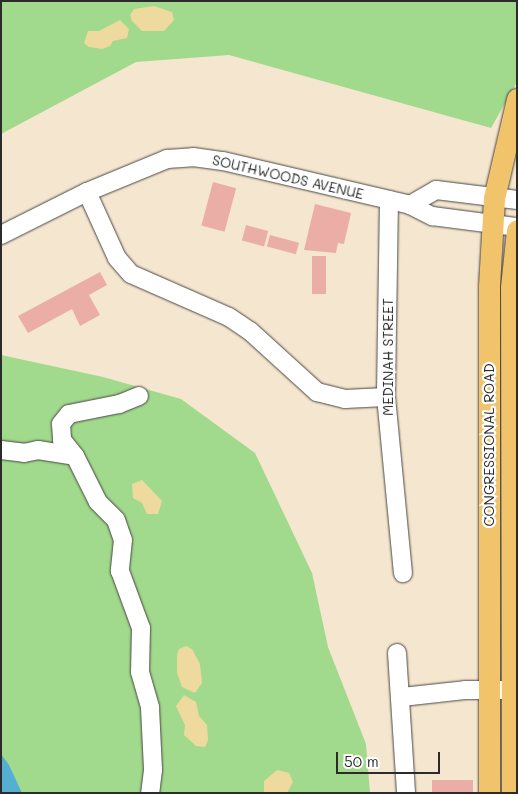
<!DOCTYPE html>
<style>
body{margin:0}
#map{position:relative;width:518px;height:794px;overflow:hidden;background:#f5e6cf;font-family:Mali,sans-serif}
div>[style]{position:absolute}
.green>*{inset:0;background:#a1da8c}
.sand>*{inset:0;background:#eeda9e}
.water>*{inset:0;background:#54afd2}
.building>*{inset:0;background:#eaaea7;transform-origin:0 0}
.roads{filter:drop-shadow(0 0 1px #494744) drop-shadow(0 0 1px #494744)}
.minor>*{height:18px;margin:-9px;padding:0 9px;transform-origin:9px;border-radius:9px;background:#fff}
.major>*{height:21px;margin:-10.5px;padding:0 10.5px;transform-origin:10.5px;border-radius:10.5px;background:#f1c36a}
span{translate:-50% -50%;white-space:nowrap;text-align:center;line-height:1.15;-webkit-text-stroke:4.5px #fff;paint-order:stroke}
.street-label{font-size:14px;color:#2b2b2b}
.frame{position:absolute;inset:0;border:2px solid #2b2b2b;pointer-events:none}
.scale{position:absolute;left:336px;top:752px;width:104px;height:22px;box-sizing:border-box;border:2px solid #2b2b2b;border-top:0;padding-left:6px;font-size:15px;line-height:18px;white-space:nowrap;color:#2b2b2b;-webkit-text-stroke:4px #fff;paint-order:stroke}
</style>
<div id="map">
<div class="green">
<i style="clip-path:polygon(1px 1px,517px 1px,517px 82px,491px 128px,229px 55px,136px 62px,1px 134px)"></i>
<i style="clip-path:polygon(1px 355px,103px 377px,181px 399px,255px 453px,312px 573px,328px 647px,366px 744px,370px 793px,1px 793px)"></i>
</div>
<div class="sand">
<i style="clip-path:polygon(154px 6px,172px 12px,174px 20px,164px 31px,142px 31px,132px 21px,130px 15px,134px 9px)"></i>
<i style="clip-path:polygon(120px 20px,129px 29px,127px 38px,113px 41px,110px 46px,102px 49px,89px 47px,84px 43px,88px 31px,99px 31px)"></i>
<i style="clip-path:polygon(142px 480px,162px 501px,158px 514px,147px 514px,142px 503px,133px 498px,132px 484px)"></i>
<i style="clip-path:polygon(186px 646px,192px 649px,200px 664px,202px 683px,195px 693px,182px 687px,177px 673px,177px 655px,179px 649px)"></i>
<i style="clip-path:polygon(184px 695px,196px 702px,199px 716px,207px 725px,208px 740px,205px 747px,196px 746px,184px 735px,185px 725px,176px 706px)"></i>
<i style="clip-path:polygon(277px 770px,289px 773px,293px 782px,287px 793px,264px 793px,264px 781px)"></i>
</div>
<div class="water">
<i style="clip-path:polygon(1px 754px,9px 765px,22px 793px,1px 793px)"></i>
</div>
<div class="building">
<i style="left:213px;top:182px;width:24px;height:45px;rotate:15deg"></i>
<i style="clip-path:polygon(315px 204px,351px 213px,344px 244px,338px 243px,336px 253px,304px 250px)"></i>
<i style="left:246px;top:225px;width:23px;height:16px;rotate:15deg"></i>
<i style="left:270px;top:235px;width:30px;height:12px;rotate:15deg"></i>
<i style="left:312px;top:256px;width:14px;height:38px"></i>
<i style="clip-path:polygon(100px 272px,107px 285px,89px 295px,100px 315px,80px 326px,72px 309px,28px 333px,18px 316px)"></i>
<i style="left:432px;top:780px;width:41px;height:13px"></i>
</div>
<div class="roads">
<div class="minor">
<i style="left:87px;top:192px;width:72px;rotate:65.6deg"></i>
<i style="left:117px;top:258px;width:21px;rotate:49deg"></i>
<i style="left:131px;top:274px;width:107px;rotate:23.7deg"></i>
<i style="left:229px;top:317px;width:25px;rotate:34deg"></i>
<i style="left:250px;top:331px;width:91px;rotate:42.3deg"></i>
<i style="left:317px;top:392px;width:29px;rotate:14deg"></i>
<i style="left:345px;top:399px;width:41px;rotate:-2.8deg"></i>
<i style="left:389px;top:200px;width:197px;rotate:90.9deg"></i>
<i style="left:386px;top:397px;width:177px;rotate:84.5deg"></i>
<i style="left:410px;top:205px;width:30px;rotate:-30deg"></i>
<i style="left:436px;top:190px;width:82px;rotate:7deg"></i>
<i style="left:1px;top:235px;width:96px;rotate:-26.6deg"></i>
<i style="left:87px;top:192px;width:87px;rotate:-22.4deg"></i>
<i style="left:167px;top:159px;width:26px;rotate:-4deg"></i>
<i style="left:193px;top:157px;width:30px;rotate:8deg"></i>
<i style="left:223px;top:161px;width:192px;rotate:13.2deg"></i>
<i style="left:410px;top:205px;width:25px;rotate:27deg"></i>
<i style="left:432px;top:216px;width:86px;rotate:7.4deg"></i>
<i style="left:139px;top:396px;width:22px;rotate:158deg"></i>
<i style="left:119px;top:404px;width:51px;rotate:168.7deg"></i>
<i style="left:69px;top:414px;width:13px;rotate:129deg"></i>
<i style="left:61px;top:424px;width:16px;rotate:86deg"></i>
<i style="left:62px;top:440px;width:21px;rotate:51deg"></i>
<i style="left:75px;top:456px;width:51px;rotate:63.4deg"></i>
<i style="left:98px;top:502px;width:25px;rotate:45deg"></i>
<i style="left:116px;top:520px;width:21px;rotate:71deg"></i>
<i style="left:123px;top:540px;width:31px;rotate:96deg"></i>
<i style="left:120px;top:571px;width:61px;rotate:69.8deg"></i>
<i style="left:141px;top:628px;width:44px;rotate:91.3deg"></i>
<i style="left:140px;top:672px;width:37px;rotate:74deg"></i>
<i style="left:150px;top:708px;width:62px;rotate:87.2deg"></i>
<i style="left:153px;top:770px;width:23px;rotate:97deg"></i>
<i style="left:1px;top:450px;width:23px;rotate:7deg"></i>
<i style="left:24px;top:453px;width:14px;rotate:-12deg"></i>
<i style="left:38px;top:450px;width:37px;rotate:9deg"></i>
<i style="left:397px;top:653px;width:140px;rotate:86.3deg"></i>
<i style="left:402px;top:697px;width:63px;rotate:-6.3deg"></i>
<i style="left:465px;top:690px;width:48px"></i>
</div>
<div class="major">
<i style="left:489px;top:793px;width:507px;rotate:-90deg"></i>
<i style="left:489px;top:286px;width:88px;rotate:-86.7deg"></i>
<i style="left:494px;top:198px;width:102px;rotate:-76.9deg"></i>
<i style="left:512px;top:793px;width:506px;rotate:-90.11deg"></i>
<i style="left:511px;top:287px;width:57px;rotate:-84deg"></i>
</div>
</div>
<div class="street-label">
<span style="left:288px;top:177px;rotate:13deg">SOUTHWOODS AVENUE</span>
<span style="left:388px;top:357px;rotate:-90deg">MEDINAH STREET</span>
<span style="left:489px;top:445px;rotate:-90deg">CONGRESSIONAL ROAD</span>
</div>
<div class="frame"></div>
<div class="scale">50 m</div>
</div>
